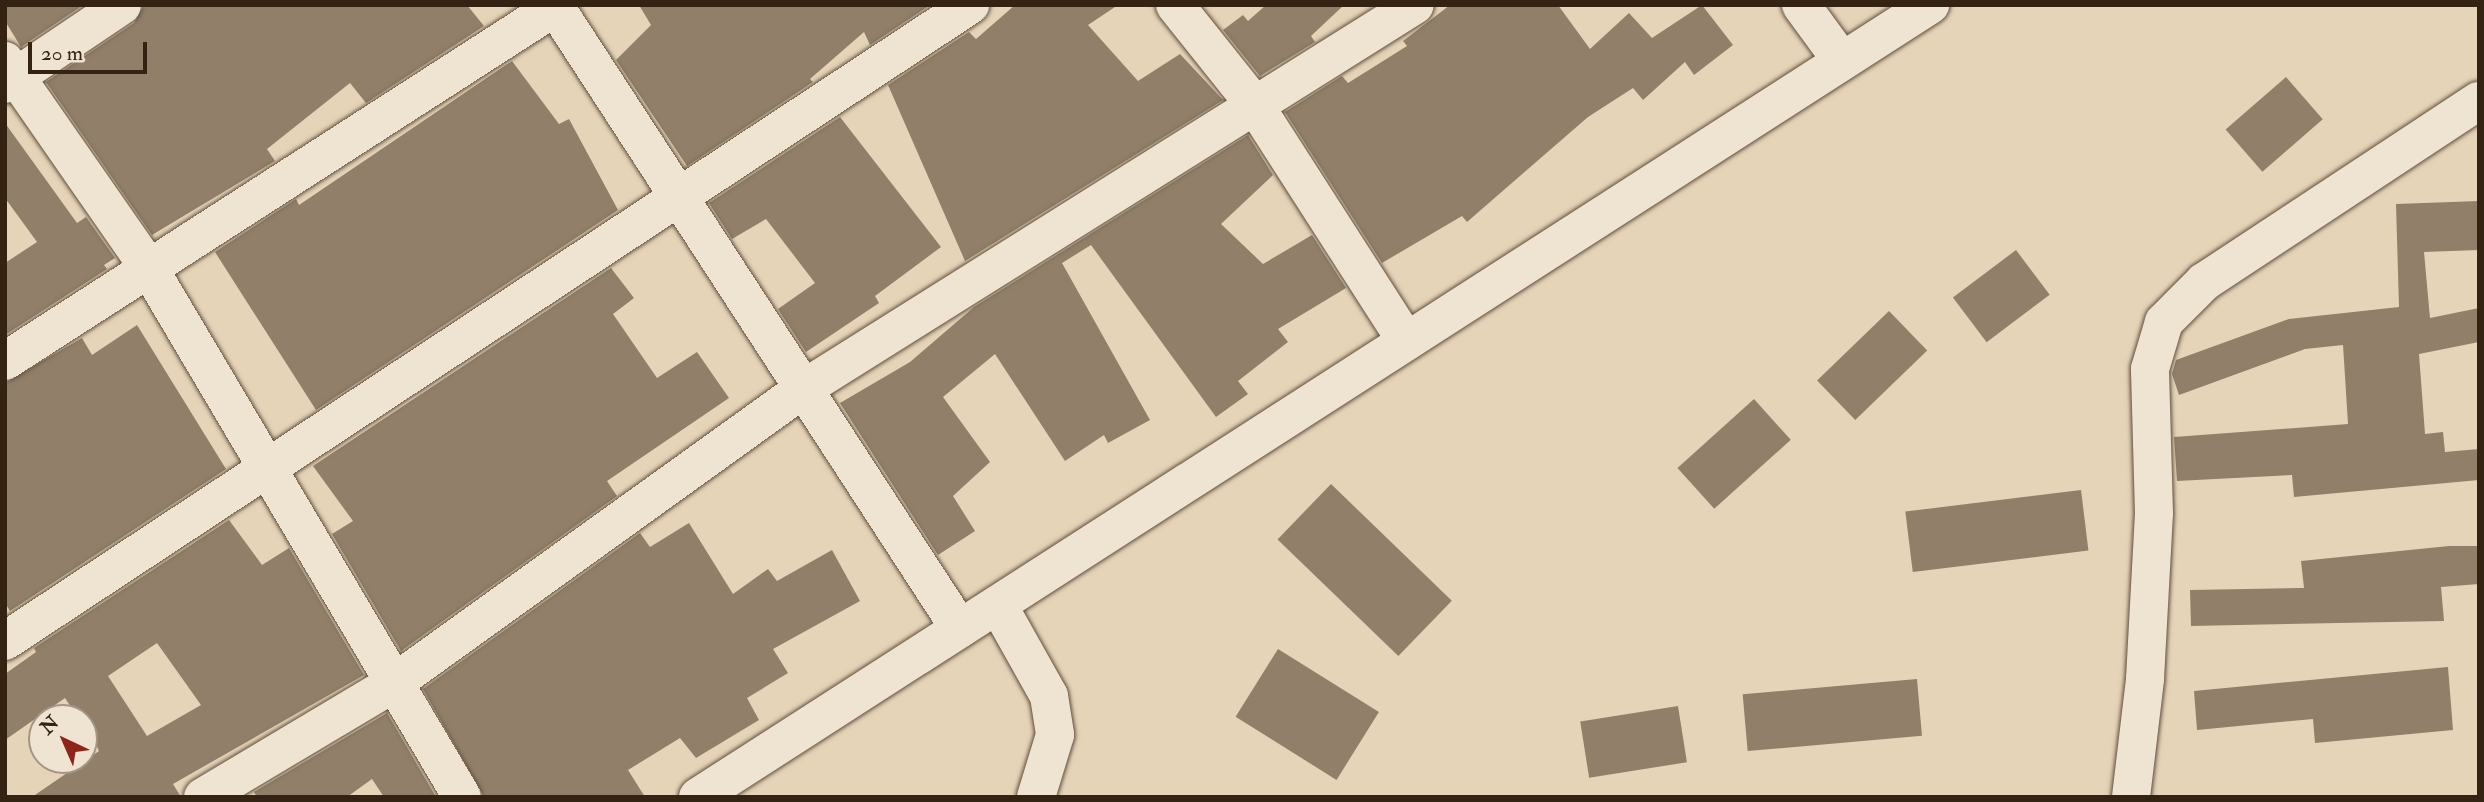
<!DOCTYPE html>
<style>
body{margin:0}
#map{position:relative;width:2484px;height:802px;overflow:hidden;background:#e6d4b9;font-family:"IM FELL Double Pica",serif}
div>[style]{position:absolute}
.building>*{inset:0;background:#917f69;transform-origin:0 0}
.roads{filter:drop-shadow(0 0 2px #604e3c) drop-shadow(0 0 2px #604e3c)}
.minor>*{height:38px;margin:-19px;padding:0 19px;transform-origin:19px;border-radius:19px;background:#efe3d2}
span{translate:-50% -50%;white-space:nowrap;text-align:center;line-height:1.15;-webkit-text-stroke:5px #efe3d2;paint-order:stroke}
.frame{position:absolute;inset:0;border:7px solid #342213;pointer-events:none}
.north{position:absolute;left:28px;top:704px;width:70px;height:70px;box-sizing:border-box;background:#efe3d2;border:2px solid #a49686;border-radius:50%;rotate:316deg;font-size:19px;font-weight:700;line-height:28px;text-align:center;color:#342213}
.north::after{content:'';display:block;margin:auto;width:24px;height:32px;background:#8f2418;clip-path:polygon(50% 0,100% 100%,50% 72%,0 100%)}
.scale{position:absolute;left:28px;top:42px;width:119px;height:32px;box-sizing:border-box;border:4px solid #342213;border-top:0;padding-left:9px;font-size:21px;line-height:24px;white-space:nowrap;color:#342213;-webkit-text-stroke:5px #efe3d2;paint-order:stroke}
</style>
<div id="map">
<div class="building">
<i style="clip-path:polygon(5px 5px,83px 5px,21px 47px,5px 21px)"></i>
<i style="clip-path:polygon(144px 5px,467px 5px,484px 26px,366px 103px,350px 83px,267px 149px,275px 161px,152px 235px,46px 82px,134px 23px)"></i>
<i style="clip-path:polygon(639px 5px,930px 5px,870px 45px,864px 32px,810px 79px,813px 82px,687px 166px,616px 60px,651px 25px)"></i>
<i style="clip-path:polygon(1015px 5px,1118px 5px,1088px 25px,1138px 81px,1180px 54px,1223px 100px,965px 261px,888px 85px,969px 32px,976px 39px)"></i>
<i style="clip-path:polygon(1266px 5px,1344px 5px,1311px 36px,1315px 42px,1260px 76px,1223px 30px,1243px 15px,1248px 21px)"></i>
<i style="clip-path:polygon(1450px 5px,1558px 5px,1590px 49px,1629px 13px,1652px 38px,1702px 5px,1733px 45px,1694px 75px,1685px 62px,1643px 100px,1633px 88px,1588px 117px,1467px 222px,1462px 216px,1382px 263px,1285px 112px,1342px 76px,1348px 83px,1407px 46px,1403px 41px)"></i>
<i style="clip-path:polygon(512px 61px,559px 124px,569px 119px,618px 210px,316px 410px,215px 252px,296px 199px,299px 205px)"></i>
<i style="left:2286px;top:77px;width:56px;height:80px;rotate:49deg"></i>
<i style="clip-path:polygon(840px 117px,941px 247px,875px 296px,879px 303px,806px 352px,778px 309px,815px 283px,766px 219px,732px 239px,709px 203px)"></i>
<i style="clip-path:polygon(5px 123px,77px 223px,86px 217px,115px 258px,104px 265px,107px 269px,5px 335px,5px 263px,37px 242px,5px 198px)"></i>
<i style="clip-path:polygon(1248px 135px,1273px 175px,1221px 224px,1263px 264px,1312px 235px,1346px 288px,1278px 329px,1288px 342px,1238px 381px,1248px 394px,1216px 417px,1091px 245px,1062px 263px,1150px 420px,1108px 443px,1104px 435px,1065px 461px,995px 354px,943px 397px,990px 462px,953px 496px,975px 531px,938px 555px,840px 403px,910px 362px,974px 307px)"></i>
<i style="clip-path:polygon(2479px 201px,2479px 250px,2424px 252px,2430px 318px,2479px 308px,2479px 342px,2419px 354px,2425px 434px,2443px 432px,2445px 452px,2479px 449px,2479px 480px,2294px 497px,2292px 475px,2177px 481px,2174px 437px,2348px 424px,2343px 345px,2305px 349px,2179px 395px,2172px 374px,2176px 360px,2289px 319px,2399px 307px,2396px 204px)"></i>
<i style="left:2016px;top:250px;width:56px;height:79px;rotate:53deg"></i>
<i style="clip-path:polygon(611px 268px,634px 298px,613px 314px,657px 378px,697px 352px,729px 398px,607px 481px,617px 496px,401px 651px,332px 534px,353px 521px,313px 466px)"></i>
<i style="left:1889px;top:311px;width:55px;height:100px;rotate:46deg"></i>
<i style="clip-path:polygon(137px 325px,226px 469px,10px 611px,5px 603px,5px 383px,82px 338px,92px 355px)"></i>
<i style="left:1754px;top:399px;width:55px;height:103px;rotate:48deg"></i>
<i style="left:1331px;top:484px;width:168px;height:77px;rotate:44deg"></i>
<i style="left:2081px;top:490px;width:61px;height:177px;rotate:83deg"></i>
<i style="clip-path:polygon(evenodd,229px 520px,262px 565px,289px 548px,364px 675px,173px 784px,181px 797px,32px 797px,99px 751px,84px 718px,78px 718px,65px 698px,5px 740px,5px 674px,36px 652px,34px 648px,229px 520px,157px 643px,201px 705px,147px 736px,108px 676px,157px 643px)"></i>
<i style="clip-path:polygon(689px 523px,733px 594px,768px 569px,777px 581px,832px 550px,860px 601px,773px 649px,788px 673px,747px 698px,759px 720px,696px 758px,680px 738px,628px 770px,645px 797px,484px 797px,423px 689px,640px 533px,650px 547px)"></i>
<i style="clip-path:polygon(2449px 546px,2479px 546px,2479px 584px,2441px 587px,2444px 621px,2191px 626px,2190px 590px,2304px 588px,2301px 561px)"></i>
<i style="left:1278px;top:649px;width:119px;height:80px;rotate:32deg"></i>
<i style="clip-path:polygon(2448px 667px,2453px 730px,2315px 743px,2313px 719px,2197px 730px,2194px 691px)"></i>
<i style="left:1917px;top:679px;width:57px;height:175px;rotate:85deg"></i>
<i style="left:1678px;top:706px;width:57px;height:99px;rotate:81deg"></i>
<i style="clip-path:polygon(387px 713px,436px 797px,384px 797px,372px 779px,347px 797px,257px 797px,254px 792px)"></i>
</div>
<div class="roads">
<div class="minor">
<i style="left:554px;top:5px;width:744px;rotate:56.95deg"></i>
<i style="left:1175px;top:5px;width:127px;rotate:51.4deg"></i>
<i style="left:1254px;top:104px;width:282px;rotate:57.3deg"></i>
<i style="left:1801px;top:5px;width:69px;rotate:53.8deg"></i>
<i style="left:5px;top:61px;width:254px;rotate:55.2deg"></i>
<i style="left:150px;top:270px;width:612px;rotate:59.37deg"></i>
<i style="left:5px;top:84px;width:141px;rotate:-34deg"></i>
<i style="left:5px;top:361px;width:658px;rotate:-32.77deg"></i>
<i style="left:998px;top:605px;width:104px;rotate:60.7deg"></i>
<i style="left:1049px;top:696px;width:39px;rotate:81deg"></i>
<i style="left:1055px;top:735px;width:65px;rotate:107deg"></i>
<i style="left:5px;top:641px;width:1156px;rotate:-33.39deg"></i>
<i style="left:203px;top:797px;width:222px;rotate:-30.8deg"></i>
<i style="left:394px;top:683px;width:504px;rotate:-35.71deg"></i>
<i style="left:803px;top:389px;width:722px;rotate:-32.11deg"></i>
<i style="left:698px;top:797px;width:1465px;rotate:-32.74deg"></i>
<i style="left:2131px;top:797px;width:119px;rotate:-83.2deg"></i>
<i style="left:2145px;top:679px;width:165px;rotate:-86.9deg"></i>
<i style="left:2154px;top:514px;width:145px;rotate:-91.6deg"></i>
<i style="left:2150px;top:369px;width:49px;rotate:-73.4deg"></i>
<i style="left:2164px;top:322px;width:57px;rotate:-45deg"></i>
<i style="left:2204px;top:282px;width:329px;rotate:-33.4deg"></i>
</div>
</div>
<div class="frame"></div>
<div class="north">N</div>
<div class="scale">20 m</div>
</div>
